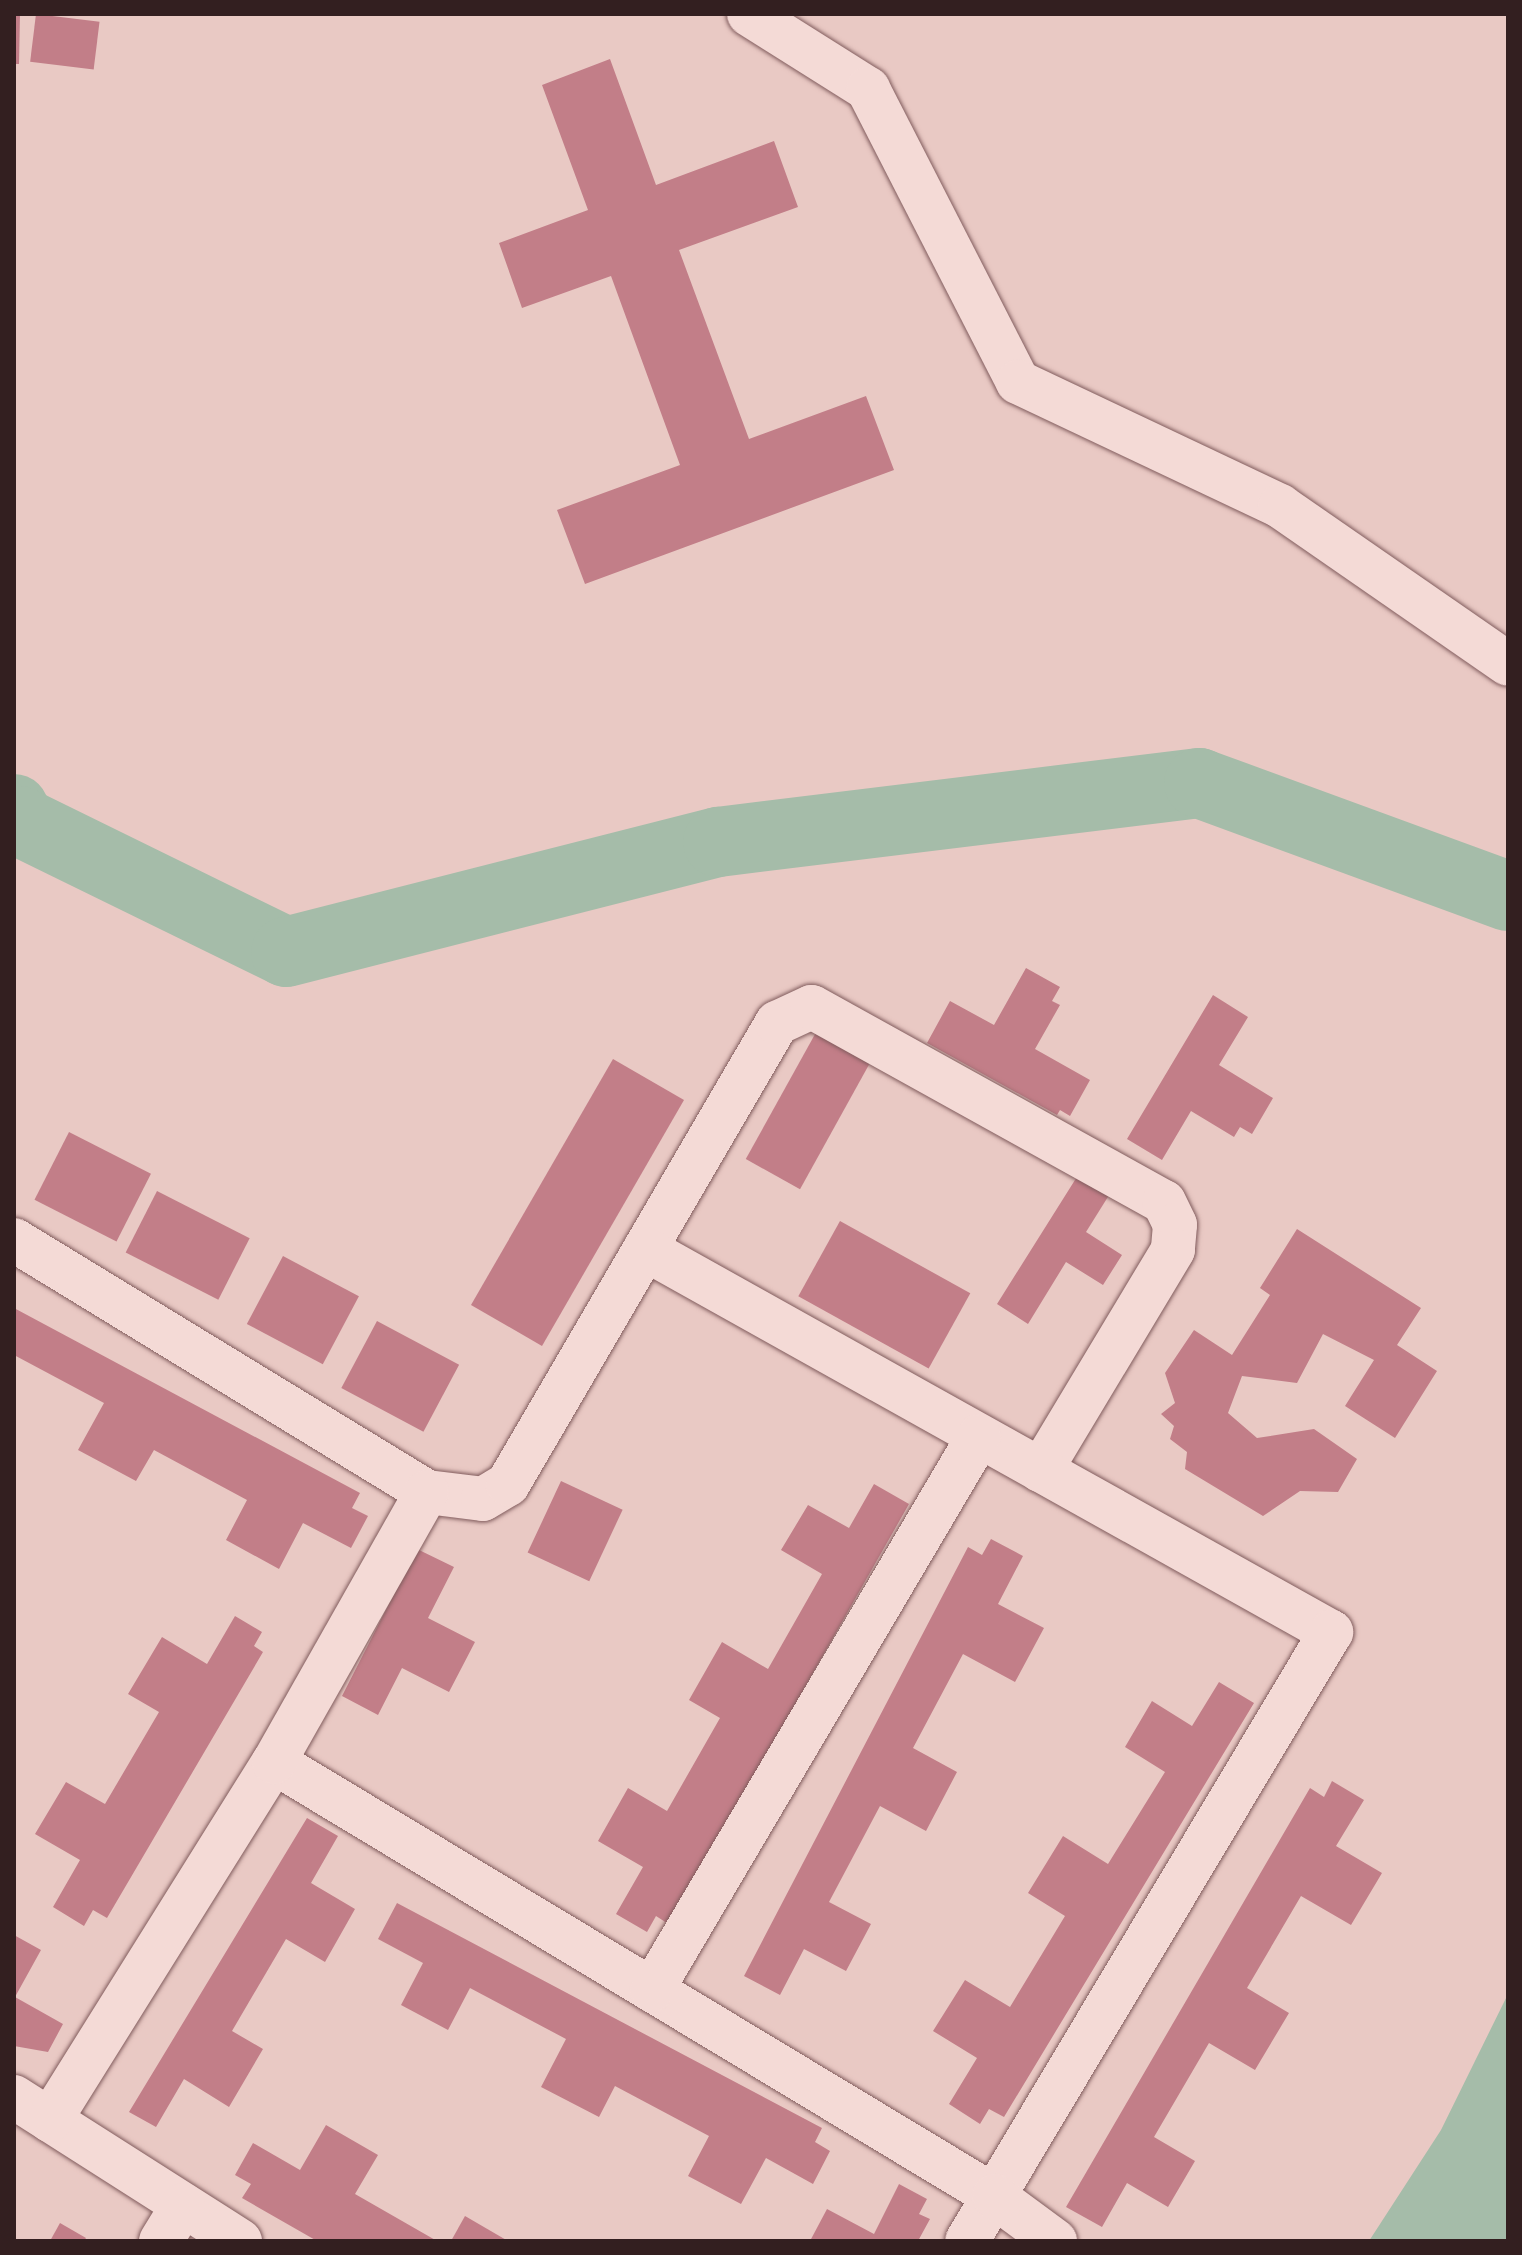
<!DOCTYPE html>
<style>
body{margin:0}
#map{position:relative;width:1522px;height:2255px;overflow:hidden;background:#e9c9c4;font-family:"Crimson Pro",serif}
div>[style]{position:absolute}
.water>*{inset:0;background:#a5bca9}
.river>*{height:70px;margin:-35px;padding:0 35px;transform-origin:35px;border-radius:35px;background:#a5bca9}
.building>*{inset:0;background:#c27e88;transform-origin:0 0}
.roads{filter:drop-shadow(0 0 2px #815c5d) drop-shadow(0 0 2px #815c5d)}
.minor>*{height:44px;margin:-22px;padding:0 22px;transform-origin:22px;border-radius:22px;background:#f4dad6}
span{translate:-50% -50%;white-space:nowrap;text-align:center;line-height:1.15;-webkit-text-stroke:6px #f1d7d3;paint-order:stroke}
.frame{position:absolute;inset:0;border:16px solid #331f20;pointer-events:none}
</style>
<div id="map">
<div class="water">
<i style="clip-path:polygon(1508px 1994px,1508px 2241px,1369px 2241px,1441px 2130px)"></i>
</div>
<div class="river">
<i style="left:14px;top:809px;width:13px;rotate:67deg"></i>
<i style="left:19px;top:821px;width:297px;rotate:26.1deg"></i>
<i style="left:286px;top:952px;width:446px;rotate:-14.3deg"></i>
<i style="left:718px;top:842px;width:485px;rotate:-7deg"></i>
<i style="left:1199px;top:783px;width:329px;rotate:20.1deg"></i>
</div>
<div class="building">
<i style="clip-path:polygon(14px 14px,20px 14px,19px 64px,14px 64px)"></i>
<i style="left:36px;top:14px;width:64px;height:48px;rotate:7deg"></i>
<i style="clip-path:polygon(610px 59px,656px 185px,774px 141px,798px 207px,679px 250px,749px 439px,866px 396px,894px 470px,585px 584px,557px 510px,680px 465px,611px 276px,522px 308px,499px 243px,588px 210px,542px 85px)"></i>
<i style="clip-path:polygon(1026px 968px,1060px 987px,1052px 1001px,1060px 1005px,1035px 1049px,1090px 1080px,1070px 1116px,1060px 1110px,1057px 1115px,927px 1043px,950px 1001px,994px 1025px)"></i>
<i style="clip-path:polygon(1213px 995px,1248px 1017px,1219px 1065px,1273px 1098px,1252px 1134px,1240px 1127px,1234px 1137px,1191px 1111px,1162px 1160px,1127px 1139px)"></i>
<i style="left:819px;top:1027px;width:62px;height:151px;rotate:29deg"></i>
<i style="left:613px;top:1059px;width:82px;height:284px;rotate:30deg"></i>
<i style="left:69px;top:1132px;width:92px;height:76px;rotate:27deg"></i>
<i style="clip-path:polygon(1080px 1172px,1111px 1192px,1086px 1232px,1122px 1255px,1103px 1285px,1066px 1262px,1028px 1324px,997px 1304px)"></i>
<i style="left:157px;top:1191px;width:104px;height:69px;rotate:27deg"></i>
<i style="left:840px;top:1221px;width:149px;height:86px;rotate:29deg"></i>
<i style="clip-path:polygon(1297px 1229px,1421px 1308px,1397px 1345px,1437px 1371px,1395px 1438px,1345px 1406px,1374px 1360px,1323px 1334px,1297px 1383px,1242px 1376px,1228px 1413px,1257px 1438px,1314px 1429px,1357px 1459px,1338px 1492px,1300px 1491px,1263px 1516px,1185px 1469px,1187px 1452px,1170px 1439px,1174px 1426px,1161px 1414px,1175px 1403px,1165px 1373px,1194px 1330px,1232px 1355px,1270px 1295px,1260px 1288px)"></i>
<i style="left:283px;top:1256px;width:86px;height:77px;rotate:28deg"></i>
<i style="clip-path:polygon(14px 1308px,360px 1493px,352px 1508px,368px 1516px,351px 1548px,303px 1523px,279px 1569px,226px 1540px,247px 1500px,154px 1450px,136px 1481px,78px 1450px,104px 1403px,14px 1355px)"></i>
<i style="left:377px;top:1321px;width:93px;height:76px;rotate:28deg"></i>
<i style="left:561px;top:1481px;width:68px;height:79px;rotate:25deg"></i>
<i style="clip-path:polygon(874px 1484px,909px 1504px,670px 1925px,656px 1916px,647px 1932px,616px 1914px,643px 1867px,598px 1841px,628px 1788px,667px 1811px,720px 1718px,689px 1700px,722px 1642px,768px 1669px,822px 1574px,781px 1550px,808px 1505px,849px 1528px)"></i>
<i style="clip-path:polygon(991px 1539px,1023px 1556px,998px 1604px,1044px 1628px,1015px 1682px,963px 1654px,913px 1748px,957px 1772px,926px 1831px,880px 1806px,829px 1902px,871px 1924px,846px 1971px,804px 1949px,780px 1995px,744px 1976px,968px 1547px,982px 1555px)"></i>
<i style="clip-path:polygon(417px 1549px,454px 1567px,428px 1618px,475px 1642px,449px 1692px,402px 1668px,378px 1715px,342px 1696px)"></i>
<i style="clip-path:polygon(235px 1616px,262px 1632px,254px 1646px,263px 1652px,107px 1918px,93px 1910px,84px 1926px,53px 1907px,80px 1860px,35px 1834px,66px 1782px,105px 1804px,159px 1712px,128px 1694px,162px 1637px,207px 1664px)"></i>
<i style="clip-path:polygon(1219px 1682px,1254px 1703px,1004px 2117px,989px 2109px,980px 2124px,949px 2104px,977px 2058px,933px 2031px,965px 1980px,1010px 2007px,1065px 1916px,1028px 1893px,1063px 1836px,1108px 1864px,1165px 1772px,1125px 1747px,1152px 1701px,1192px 1726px)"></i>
<i style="clip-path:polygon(1332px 1781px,1364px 1800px,1336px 1846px,1382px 1873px,1351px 1925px,1301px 1896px,1247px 1988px,1289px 2013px,1255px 2070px,1209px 2043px,1154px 2137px,1195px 2161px,1168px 2207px,1127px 2183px,1102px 2227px,1066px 2207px,1310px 1788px,1324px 1797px)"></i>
<i style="clip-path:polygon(307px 1818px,338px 1836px,311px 1883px,355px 1909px,325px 1962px,286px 1939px,232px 2031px,263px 2049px,229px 2107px,184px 2079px,156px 2127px,129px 2112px)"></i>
<i style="clip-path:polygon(397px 1903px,822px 2128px,815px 2142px,830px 2151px,813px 2184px,766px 2158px,741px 2204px,688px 2176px,709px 2136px,615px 2086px,599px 2117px,541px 2087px,566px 2039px,470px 1988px,448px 2030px,401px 2005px,423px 1963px,378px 1939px)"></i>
<i style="clip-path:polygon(14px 1935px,41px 1950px,15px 1997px,63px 2024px,48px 2052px,14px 2046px)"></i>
<i style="clip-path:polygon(326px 2125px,378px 2155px,355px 2194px,437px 2241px,317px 2241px,242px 2198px,251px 2184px,235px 2175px,253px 2143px,300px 2170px)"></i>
<i style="clip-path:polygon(899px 2184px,927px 2199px,919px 2214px,930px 2219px,918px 2241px,810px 2241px,827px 2209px,874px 2234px)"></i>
<i style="clip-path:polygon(465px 2216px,508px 2241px,451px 2241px)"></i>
<i style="clip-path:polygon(60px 2223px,86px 2238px,84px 2241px,50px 2241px)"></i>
</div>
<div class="roads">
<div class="minor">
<i style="left:749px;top:14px;width:141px;rotate:32.2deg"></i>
<i style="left:868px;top:89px;width:329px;rotate:62.9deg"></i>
<i style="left:1018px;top:382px;width:290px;rotate:25.3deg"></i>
<i style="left:1280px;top:506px;width:277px;rotate:34.7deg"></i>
<i style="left:14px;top:1240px;width:484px;rotate:31.4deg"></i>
<i style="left:427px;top:1492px;width:56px;rotate:7.1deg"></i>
<i style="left:483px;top:1499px;width:29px;rotate:-31deg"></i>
<i style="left:508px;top:1484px;width:534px;rotate:-59.74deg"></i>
<i style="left:777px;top:1023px;width:38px;rotate:-25deg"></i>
<i style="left:812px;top:1007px;width:402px;rotate:29deg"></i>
<i style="left:1164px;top:1202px;width:25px;rotate:64deg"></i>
<i style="left:1175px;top:1225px;width:25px;rotate:95deg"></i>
<i style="left:1173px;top:1250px;width:257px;rotate:121deg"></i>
<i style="left:645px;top:1249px;width:786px;rotate:29.18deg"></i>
<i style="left:1331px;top:1632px;width:709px;rotate:120.87deg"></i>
<i style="left:274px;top:1762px;width:841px;rotate:31.08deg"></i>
<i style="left:994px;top:2196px;width:76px;rotate:36.4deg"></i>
<i style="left:652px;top:1990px;width:643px;rotate:-59.45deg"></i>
<i style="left:14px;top:2097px;width:268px;rotate:32.5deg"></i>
<i style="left:50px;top:2120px;width:422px;rotate:-58deg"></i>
<i style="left:274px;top:1762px;width:310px;rotate:-60.5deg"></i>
<i style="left:161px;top:2241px;width:42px;rotate:-58.6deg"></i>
</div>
</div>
<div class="frame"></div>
</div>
